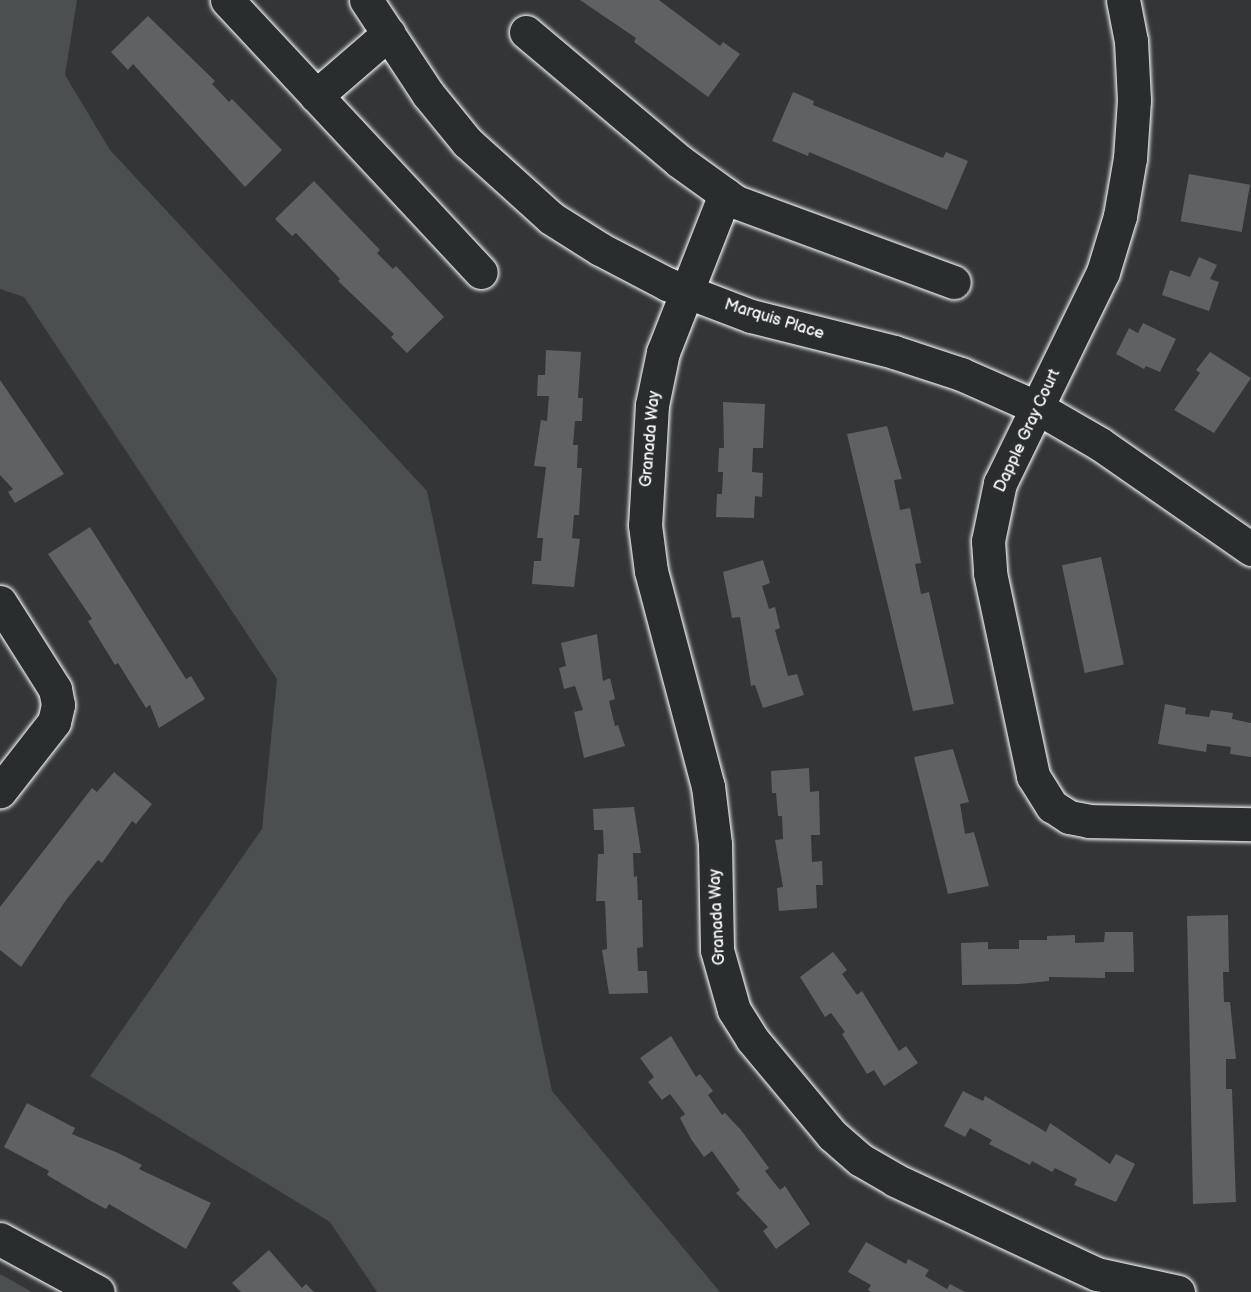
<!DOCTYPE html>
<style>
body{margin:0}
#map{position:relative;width:1251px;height:1292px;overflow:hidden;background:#333536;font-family:"Balsamiq Sans",sans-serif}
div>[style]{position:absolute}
.green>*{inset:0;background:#4c4f50}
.building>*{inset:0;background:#5f6162;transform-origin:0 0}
.roads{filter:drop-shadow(0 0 2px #fff) drop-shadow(0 0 2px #fff)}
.minor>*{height:33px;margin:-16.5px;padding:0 16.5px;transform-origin:16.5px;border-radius:16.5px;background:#2a2d2e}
span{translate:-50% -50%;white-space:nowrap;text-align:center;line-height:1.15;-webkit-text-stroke:4.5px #2a2d2e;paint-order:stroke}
.street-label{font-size:16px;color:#fff}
</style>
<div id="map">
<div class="green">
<i style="clip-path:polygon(0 0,77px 0,65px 75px,110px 150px,427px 491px,552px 1091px,720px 1292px,377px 1292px,330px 1222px,90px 1076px,262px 829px,277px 679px,24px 297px,0 289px)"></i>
<i style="clip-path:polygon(0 1274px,32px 1292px,0 1292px)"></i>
</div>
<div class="building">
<i style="clip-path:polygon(580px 0,659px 0,720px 46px,723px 42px,740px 54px,708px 97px,634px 42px,636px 38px)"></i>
<i style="clip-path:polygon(148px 16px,215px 81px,212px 84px,229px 102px,232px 99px,282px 150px,245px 187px,133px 64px,128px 70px,111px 52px)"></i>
<i style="clip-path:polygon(793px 92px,814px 101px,813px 105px,943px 158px,946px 152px,968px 161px,947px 210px,809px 152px,808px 156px,772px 141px)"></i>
<i style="left:1189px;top:174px;width:62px;height:48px;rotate:10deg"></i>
<i style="clip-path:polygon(314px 181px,380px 250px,377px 253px,393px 269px,396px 266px,444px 317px,407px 353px,391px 337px,394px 334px,338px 281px,340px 279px,296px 233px,292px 236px,275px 219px)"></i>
<i style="clip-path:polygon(1199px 257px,1217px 265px,1210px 279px,1219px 282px,1209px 311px,1162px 295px,1170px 270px,1190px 277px)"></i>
<i style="clip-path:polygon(1143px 323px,1176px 339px,1160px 372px,1146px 366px,1144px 369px,1116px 354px,1129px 328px,1138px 333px)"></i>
<i style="clip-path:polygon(546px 350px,581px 352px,578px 398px,583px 398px,582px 421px,575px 421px,573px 445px,578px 445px,577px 468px,582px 468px,579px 515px,574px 515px,572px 538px,580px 539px,574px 587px,532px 584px,534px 561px,541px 561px,543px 538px,537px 538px,546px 467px,534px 466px,541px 420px,547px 421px,549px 396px,537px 396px,538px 375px,545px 375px)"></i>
<i style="clip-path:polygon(1210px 352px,1251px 378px,1214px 433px,1174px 410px,1200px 373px,1196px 370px)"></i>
<i style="clip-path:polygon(0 380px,64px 474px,15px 503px,8px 492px,13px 489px,0 475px)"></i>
<i style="clip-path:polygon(723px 402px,765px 404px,763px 448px,753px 448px,752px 472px,763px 473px,762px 497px,755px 496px,754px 518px,716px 517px,717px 494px,722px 494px,723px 472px,718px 472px,719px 448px,724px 448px)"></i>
<i style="clip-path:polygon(887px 426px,902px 479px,894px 480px,900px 510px,910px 508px,921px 563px,915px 564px,921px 594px,929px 592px,954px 704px,913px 711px,847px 434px)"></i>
<i style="clip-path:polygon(90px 527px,186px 679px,191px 676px,205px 699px,159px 728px,150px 705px,146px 708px,118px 663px,115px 665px,88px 621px,92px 619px,48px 554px)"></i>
<i style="left:1101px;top:557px;width:110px;height:40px;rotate:78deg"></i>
<i style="clip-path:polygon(763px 560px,770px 583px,762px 586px,769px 609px,775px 607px,780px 628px,775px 630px,788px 676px,797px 674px,804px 695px,763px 708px,755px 685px,751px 686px,740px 617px,732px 618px,723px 572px)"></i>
<i style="clip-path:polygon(597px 634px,603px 681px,610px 678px,615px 699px,609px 701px,615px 726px,618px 725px,625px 746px,584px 758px,574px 712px,583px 710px,575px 686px,564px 689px,559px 668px,566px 666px,561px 643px)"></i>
<i style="clip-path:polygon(1165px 704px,1186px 708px,1185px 714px,1209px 717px,1211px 710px,1233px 713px,1232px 719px,1251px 723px,1251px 757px,1230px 754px,1231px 747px,1207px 744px,1206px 752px,1158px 744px)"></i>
<i style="clip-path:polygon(953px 749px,969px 802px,960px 804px,965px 834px,974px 832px,989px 886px,948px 894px,914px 757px)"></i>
<i style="clip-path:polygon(809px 768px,810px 792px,819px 791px,820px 835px,811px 835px,812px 862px,822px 861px,823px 885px,816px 885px,817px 908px,779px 911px,777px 888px,783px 887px,775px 840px,783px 839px,782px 816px,778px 816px,776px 793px,772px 793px,771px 771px)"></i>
<i style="clip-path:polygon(114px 772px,152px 804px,136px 824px,132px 821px,102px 863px,98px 860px,66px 900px,21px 967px,0 950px,0 907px,92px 788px,97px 792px)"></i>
<i style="clip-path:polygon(634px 807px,641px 853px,633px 853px,634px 877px,637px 876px,638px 900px,642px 900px,643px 947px,637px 948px,638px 971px,647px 971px,648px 993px,609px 994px,602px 950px,607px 949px,605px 901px,596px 901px,598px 854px,604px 854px,603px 830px,594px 830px,593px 809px)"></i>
<i style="clip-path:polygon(1228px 915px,1229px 972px,1223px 972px,1224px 1002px,1230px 1002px,1236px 1059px,1226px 1059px,1226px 1089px,1232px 1089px,1236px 1202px,1193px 1204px,1187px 916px)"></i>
<i style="clip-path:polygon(1105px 932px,1133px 932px,1134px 972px,1105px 972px,1105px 978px,1049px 977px,1049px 981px,1019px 984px,962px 985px,961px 943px,988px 942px,988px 949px,1019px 949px,1019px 940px,1047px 940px,1047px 936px,1075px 935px,1075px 943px,1104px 942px)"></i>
<i style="clip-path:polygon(833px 952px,847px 970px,842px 974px,857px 995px,862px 991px,899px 1051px,906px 1046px,918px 1063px,884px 1086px,874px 1070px,867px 1074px,842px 1034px,845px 1032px,831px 1013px,825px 1017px,800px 977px)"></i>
<i style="clip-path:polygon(671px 1036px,696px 1077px,700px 1074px,713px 1091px,708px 1095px,722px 1115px,725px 1113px,741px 1130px,769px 1168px,765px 1171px,780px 1190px,785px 1186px,810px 1224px,776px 1249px,763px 1231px,768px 1227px,736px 1193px,740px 1190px,712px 1151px,704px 1157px,691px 1139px,680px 1118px,685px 1114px,670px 1094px,662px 1100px,648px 1082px,654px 1077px,640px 1058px)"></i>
<i style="clip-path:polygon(963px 1091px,983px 1101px,985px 1096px,1046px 1132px,1050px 1123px,1110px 1164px,1116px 1154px,1135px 1164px,1116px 1202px,1074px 1185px,1077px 1179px,1055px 1168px,1052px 1172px,1032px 1161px,1030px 1165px,989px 1144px,992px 1140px,970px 1128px,965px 1137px,944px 1126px)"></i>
<i style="clip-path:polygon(27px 1103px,75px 1128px,72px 1134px,118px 1153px,142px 1165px,139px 1169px,211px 1203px,186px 1249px,109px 1204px,106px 1209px,91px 1201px,47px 1175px,49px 1171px,4px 1147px)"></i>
<i style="clip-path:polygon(866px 1242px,906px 1264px,908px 1259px,929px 1270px,925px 1276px,947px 1289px,950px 1284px,965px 1292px,871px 1292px,868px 1290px,871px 1285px,848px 1272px)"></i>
<i style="clip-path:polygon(269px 1250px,302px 1288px,306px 1284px,314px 1292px,241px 1292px,232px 1283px)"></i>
</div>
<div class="roads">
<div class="minor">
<i style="left:227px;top:0;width:372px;rotate:47deg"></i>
<i style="left:366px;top:0;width:113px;rotate:56.6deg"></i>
<i style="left:428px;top:94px;width:62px;rotate:50.9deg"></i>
<i style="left:467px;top:142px;width:113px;rotate:42.1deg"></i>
<i style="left:551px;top:218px;width:58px;rotate:32.3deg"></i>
<i style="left:600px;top:249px;width:76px;rotate:27.6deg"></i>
<i style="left:667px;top:284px;width:90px;rotate:20.9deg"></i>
<i style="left:751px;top:316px;width:147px;rotate:14.1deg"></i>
<i style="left:894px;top:352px;width:71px;rotate:18.2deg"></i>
<i style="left:961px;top:374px;width:84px;rotate:23.8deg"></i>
<i style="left:1038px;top:408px;width:72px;rotate:30.1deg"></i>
<i style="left:1100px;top:444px;width:184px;rotate:34.8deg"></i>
<i style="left:1123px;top:0;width:42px;rotate:79deg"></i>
<i style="left:1131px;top:41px;width:59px;rotate:87.1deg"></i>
<i style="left:1134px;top:100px;width:58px;rotate:93.9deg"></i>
<i style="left:1130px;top:158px;width:59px;rotate:99.8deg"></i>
<i style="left:1120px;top:216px;width:59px;rotate:106.9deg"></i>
<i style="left:1103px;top:272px;width:235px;rotate:116deg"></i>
<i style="left:1000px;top:483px;width:59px;rotate:101.7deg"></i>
<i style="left:988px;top:541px;width:32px;rotate:86deg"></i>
<i style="left:990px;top:573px;width:208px;rotate:78deg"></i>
<i style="left:1033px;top:776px;width:36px;rotate:58deg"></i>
<i style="left:1052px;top:806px;width:20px;rotate:33deg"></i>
<i style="left:1069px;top:817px;width:20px;rotate:11deg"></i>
<i style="left:1089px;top:821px;width:162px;rotate:1.1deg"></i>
<i style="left:526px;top:32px;width:200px;rotate:40.1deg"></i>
<i style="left:679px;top:161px;width:70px;rotate:35.7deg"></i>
<i style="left:736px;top:202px;width:232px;rotate:20.2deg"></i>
<i style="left:316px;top:96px;width:96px;rotate:-40.8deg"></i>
<i style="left:725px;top:194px;width:170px;rotate:111.4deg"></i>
<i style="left:663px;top:352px;width:54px;rotate:101.7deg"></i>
<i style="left:652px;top:405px;width:120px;rotate:93.3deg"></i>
<i style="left:645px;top:525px;width:46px;rotate:82.6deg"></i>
<i style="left:651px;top:571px;width:222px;rotate:75.2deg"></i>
<i style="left:708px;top:786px;width:58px;rotate:83.1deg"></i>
<i style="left:715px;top:844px;width:106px;rotate:88.9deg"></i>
<i style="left:717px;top:950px;width:62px;rotate:74.2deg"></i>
<i style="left:734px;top:1010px;width:34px;rotate:58deg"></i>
<i style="left:752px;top:1039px;width:125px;rotate:50.2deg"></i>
<i style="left:832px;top:1135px;width:38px;rotate:41deg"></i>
<i style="left:861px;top:1160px;width:39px;rotate:30deg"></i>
<i style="left:895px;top:1180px;width:223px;rotate:25deg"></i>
<i style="left:1097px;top:1274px;width:83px;rotate:12.5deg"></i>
<i style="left:0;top:602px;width:103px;rotate:57.7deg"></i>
<i style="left:55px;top:689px;width:16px;rotate:79deg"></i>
<i style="left:58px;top:705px;width:17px;rotate:103deg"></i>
<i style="left:54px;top:722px;width:88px;rotate:128deg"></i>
<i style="left:0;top:1239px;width:111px;rotate:28.4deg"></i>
</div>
</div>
<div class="street-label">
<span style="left:774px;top:320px;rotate:17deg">Marquis Place</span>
<span style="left:1028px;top:431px;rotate:-65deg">Dapple Gray Court</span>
<span style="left:651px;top:439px;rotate:-85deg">Granada Way</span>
<span style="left:718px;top:917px;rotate:-93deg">Granada Way</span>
</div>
</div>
